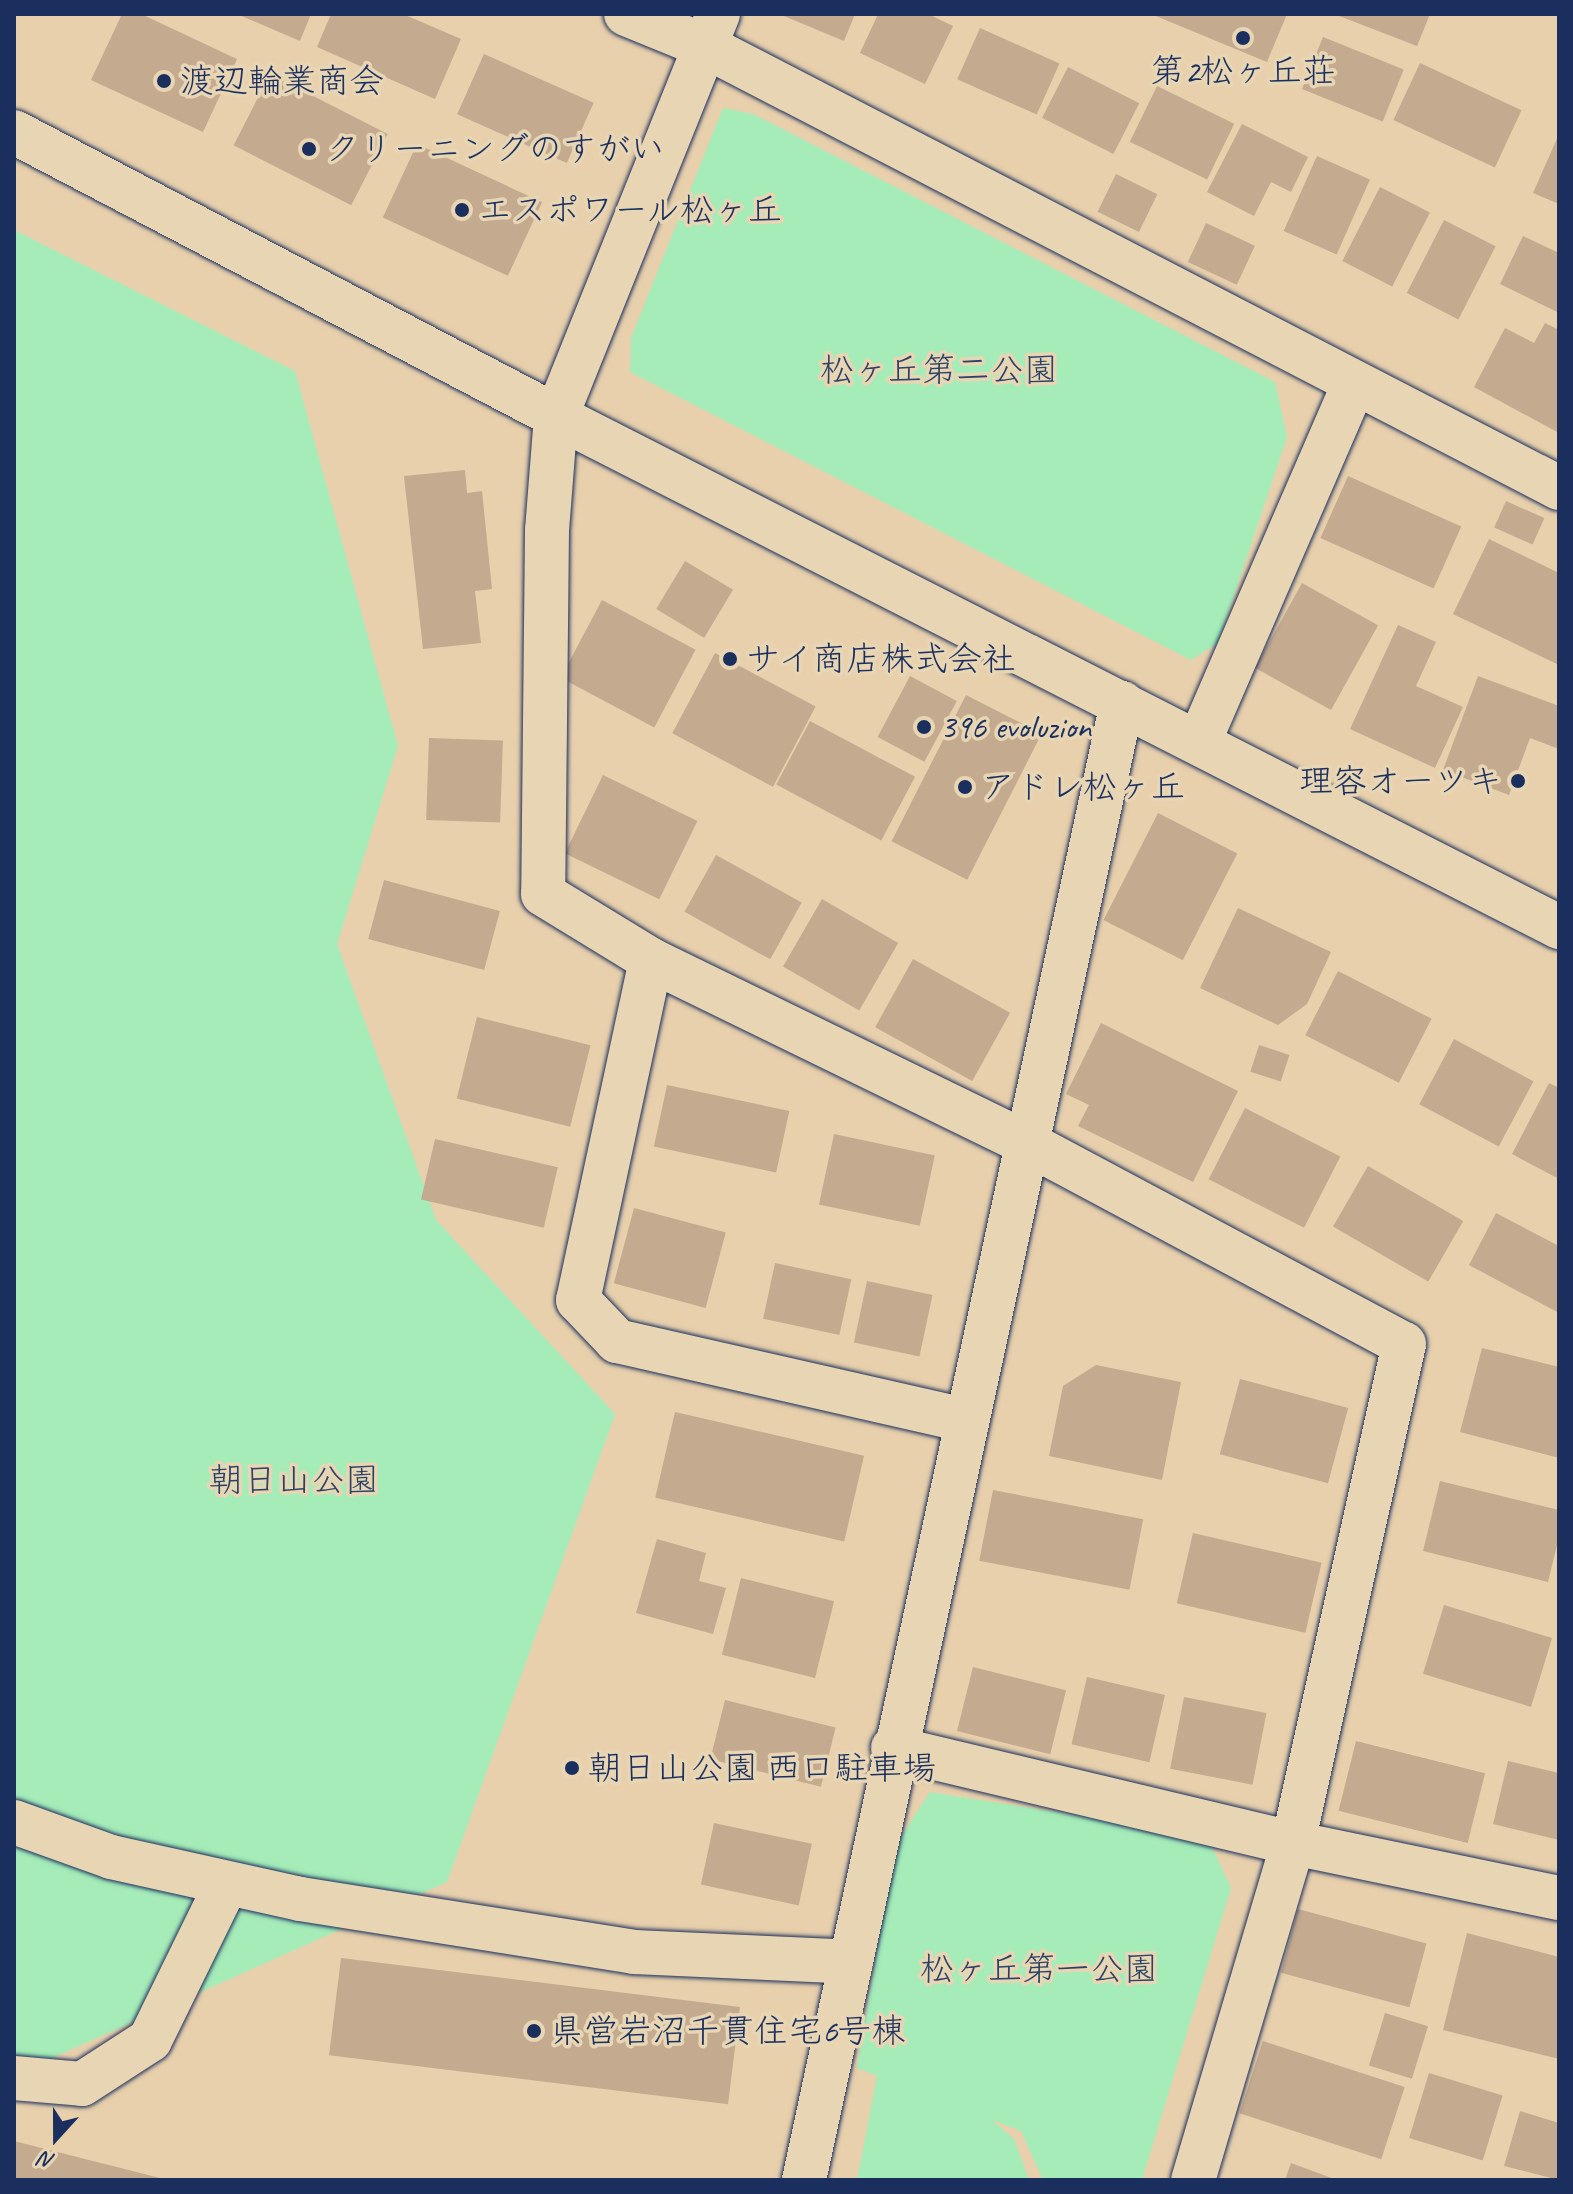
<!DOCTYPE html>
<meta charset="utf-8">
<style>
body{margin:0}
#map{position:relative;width:1573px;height:2194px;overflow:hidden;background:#e8d0ac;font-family:Caveat,"Klee One",sans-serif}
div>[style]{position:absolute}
.green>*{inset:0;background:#a5ecb9}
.building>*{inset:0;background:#c4aa8f;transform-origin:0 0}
.roads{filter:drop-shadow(0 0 2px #1b2f5e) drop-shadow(0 0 2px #1b2f5e)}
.minor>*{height:44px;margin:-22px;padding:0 22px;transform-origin:22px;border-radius:22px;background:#e7d5b3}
.dots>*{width:22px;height:22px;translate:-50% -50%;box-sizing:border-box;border:4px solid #e7d5b3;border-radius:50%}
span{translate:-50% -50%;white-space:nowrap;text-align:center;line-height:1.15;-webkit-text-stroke:7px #e7d5b3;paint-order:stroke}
.poi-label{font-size:34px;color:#1b2f5e}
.left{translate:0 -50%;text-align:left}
.right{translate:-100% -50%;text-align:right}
.park-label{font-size:34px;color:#294267}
.frame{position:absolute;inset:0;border:16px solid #1b2f5e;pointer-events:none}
.north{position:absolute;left:16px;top:2098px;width:80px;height:80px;-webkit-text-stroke:6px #e7d5b3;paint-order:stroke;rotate:201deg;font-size:22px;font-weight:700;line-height:32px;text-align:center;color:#1b2f5e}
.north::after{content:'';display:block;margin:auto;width:28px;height:36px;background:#1b2f5e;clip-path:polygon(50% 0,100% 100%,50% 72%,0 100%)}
</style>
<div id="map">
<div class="green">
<i style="clip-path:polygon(723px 108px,753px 114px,1275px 382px,1287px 437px,1218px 643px,1191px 660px,630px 372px,631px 338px)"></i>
<i style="clip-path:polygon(14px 230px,295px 371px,398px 746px,337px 944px,436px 1220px,615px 1414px,447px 1882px,14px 2075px)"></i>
<i style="clip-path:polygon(930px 1792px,1207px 1836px,1231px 1888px,1142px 2180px,1043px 2180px,1021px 2131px,992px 2120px,1014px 2139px,1029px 2180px,857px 2180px,877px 2076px,857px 2068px,894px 1847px)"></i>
</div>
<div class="building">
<i style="clip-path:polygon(122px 14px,141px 14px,237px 59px,203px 132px,91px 80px)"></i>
<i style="clip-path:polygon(237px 14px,311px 14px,300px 41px)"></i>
<i style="clip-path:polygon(331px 14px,403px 14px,461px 39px,435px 99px,317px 47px)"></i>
<i style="clip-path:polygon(779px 14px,855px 14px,844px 41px)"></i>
<i style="clip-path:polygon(878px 14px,928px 14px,953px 26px,925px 84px,860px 53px)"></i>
<i style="clip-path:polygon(1151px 14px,1287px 14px,1267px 62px)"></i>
<i style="clip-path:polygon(1334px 14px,1430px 14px,1417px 46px)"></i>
<i style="left:980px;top:28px;width:87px;height:56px;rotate:24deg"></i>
<i style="left:1323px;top:37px;width:87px;height:56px;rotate:22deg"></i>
<i style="left:484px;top:54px;width:120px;height:66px;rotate:24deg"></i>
<i style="left:1420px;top:63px;width:112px;height:63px;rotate:25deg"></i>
<i style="left:1068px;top:67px;width:80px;height:57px;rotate:27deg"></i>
<i style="left:270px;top:74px;width:132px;height:80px;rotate:27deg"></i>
<i style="left:1157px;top:86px;width:86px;height:62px;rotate:26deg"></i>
<i style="clip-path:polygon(1242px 124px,1308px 157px,1291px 192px,1271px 182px,1254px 216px,1207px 192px)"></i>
<i style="clip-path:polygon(1559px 134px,1559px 204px,1533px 193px)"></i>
<i style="left:417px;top:144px;width:138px;height:81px;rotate:25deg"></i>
<i style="left:1317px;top:156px;width:58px;height:82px;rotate:24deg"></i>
<i style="left:1116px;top:174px;width:46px;height:42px;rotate:26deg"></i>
<i style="left:1380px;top:187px;width:56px;height:83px;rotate:27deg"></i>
<i style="left:1444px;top:220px;width:58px;height:82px;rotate:27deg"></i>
<i style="left:1206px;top:223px;width:54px;height:43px;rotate:25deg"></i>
<i style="clip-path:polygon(1523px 236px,1559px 253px,1559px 313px,1500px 284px)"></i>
<i style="clip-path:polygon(1545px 323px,1559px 330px,1559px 433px,1474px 387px,1505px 328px,1534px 343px)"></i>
<i style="clip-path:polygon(465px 470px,467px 493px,482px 491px,492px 589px,475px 591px,481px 643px,423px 649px,404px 476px)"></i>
<i style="left:1348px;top:476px;width:124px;height:68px;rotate:24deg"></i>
<i style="left:1506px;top:501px;width:42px;height:29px;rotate:24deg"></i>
<i style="clip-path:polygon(1489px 539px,1559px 573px,1559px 665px,1453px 614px)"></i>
<i style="left:685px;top:561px;width:56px;height:56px;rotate:31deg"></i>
<i style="left:1302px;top:583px;width:87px;height:97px;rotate:29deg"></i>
<i style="left:602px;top:600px;width:106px;height:88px;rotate:28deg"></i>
<i style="clip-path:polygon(1398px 625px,1436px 642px,1416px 686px,1463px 707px,1435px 768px,1350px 729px)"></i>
<i style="left:715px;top:653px;width:114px;height:91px;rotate:28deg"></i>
<i style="left:910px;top:676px;width:53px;height:69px;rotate:28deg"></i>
<i style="clip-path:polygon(1478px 676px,1559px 706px,1559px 749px,1530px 738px,1509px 795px,1443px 770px)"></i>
<i style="left:966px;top:695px;width:85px;height:164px;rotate:27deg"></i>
<i style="left:810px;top:721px;width:119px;height:72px;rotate:28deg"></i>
<i style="left:429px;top:738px;width:74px;height:82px;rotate:2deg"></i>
<i style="left:603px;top:775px;width:105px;height:87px;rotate:26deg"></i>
<i style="left:1158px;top:813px;width:89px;height:120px;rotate:27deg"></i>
<i style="left:716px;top:855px;width:98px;height:65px;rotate:29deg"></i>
<i style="left:384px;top:880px;width:120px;height:61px;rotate:15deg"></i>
<i style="left:822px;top:899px;width:88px;height:78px;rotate:30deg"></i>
<i style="clip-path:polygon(1238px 908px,1331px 952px,1307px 1004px,1278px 1025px,1200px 988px)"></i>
<i style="left:913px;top:959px;width:111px;height:78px;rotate:29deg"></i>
<i style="left:1338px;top:971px;width:105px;height:72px;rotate:27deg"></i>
<i style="left:477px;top:1017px;width:117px;height:84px;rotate:14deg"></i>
<i style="clip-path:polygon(1101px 1023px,1238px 1091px,1193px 1182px,1078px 1126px,1089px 1105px,1066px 1094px)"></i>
<i style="left:1454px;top:1039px;width:90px;height:74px;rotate:28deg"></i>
<i style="left:1259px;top:1045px;width:32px;height:28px;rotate:18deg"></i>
<i style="clip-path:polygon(1549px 1083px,1559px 1088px,1559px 1179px,1512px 1154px)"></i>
<i style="left:667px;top:1085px;width:125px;height:63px;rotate:12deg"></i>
<i style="left:1245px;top:1108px;width:107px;height:80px;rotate:27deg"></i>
<i style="left:834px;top:1134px;width:103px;height:72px;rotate:12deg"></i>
<i style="left:435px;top:1139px;width:126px;height:62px;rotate:13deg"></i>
<i style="left:1368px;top:1166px;width:110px;height:70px;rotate:30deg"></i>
<i style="left:634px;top:1208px;width:95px;height:78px;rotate:15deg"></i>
<i style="clip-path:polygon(1496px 1213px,1559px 1246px,1559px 1313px,1469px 1265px)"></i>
<i style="left:775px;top:1263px;width:78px;height:57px;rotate:12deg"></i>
<i style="left:867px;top:1281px;width:67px;height:63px;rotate:12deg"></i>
<i style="clip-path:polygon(1482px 1348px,1559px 1367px,1559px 1458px,1460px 1432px)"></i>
<i style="clip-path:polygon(1096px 1365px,1181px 1382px,1162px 1480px,1049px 1456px,1063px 1386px)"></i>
<i style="left:1240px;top:1379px;width:112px;height:78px;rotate:15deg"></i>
<i style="left:675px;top:1412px;width:194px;height:88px;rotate:13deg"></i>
<i style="clip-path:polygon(1440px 1481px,1559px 1510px,1559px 1537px,1548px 1582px,1423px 1551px)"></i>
<i style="left:993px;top:1490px;width:153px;height:72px;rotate:11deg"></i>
<i style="left:1193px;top:1533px;width:132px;height:72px;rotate:13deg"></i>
<i style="clip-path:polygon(657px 1539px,706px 1553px,699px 1581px,726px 1588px,713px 1634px,636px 1613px)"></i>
<i style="left:741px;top:1578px;width:96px;height:79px;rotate:14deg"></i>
<i style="left:1444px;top:1605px;width:113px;height:72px;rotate:17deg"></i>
<i style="left:973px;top:1667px;width:96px;height:66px;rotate:14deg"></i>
<i style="left:1087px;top:1677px;width:80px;height:69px;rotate:13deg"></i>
<i style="left:1184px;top:1697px;width:84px;height:73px;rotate:11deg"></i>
<i style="left:725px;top:1700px;width:114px;height:61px;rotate:14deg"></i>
<i style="left:1356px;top:1741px;width:133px;height:72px;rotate:14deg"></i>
<i style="clip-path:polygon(1508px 1761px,1559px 1773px,1559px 1840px,1493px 1824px)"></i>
<i style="left:714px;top:1823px;width:100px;height:63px;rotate:12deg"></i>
<i style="left:1298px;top:1909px;width:133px;height:66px;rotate:15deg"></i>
<i style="clip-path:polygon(1467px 1933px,1559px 1957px,1559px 2059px,1443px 2030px)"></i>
<i style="left:341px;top:1958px;width:402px;height:98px;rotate:7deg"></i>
<i style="left:1385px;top:2013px;width:45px;height:55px;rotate:17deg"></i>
<i style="left:1263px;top:2041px;width:149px;height:76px;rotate:18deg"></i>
<i style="left:1429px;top:2073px;width:77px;height:68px;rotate:17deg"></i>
<i style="clip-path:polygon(1520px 2111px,1559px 2123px,1559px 2180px,1504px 2166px)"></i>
<i style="clip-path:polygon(14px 2141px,164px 2179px,164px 2180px,14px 2180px)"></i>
<i style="clip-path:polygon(1291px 2163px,1337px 2180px,1285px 2180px)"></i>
</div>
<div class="roads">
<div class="minor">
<i style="left:626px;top:14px;width:85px;rotate:22.1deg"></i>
<i style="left:705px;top:46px;width:962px;rotate:27.36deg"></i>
<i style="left:718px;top:14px;width:433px;rotate:111.9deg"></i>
<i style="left:556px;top:416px;width:114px;rotate:94.5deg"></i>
<i style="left:547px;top:530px;width:364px;rotate:90.6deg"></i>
<i style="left:543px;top:894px;width:127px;rotate:31.4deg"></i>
<i style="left:651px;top:960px;width:418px;rotate:26deg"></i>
<i style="left:1027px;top:1143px;width:427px;rotate:28.1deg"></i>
<i style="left:1404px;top:1344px;width:511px;rotate:102.54deg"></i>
<i style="left:1293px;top:1843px;width:352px;rotate:106.5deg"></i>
<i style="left:14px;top:132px;width:612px;rotate:27.65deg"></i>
<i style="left:556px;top:416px;width:1126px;rotate:27deg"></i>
<i style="left:1199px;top:742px;width:391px;rotate:-66.6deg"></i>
<i style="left:651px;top:960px;width:348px;rotate:102.1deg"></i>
<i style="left:578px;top:1300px;width:57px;rotate:46.4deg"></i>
<i style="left:617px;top:1341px;width:356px;rotate:12.8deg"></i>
<i style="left:893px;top:1748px;width:411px;rotate:13.4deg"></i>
<i style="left:1293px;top:1843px;width:272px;rotate:11.7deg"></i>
<i style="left:14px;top:1822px;width:103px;rotate:19.8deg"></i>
<i style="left:111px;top:1857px;width:194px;rotate:12.5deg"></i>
<i style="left:300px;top:1899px;width:338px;rotate:9deg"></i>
<i style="left:634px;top:1952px;width:217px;rotate:2.6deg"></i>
<i style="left:14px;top:2078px;width:68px;rotate:5deg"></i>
<i style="left:82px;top:2084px;width:81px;rotate:-32.9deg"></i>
<i style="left:150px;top:2040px;width:173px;rotate:-63.9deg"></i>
<i style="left:804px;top:2180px;width:1511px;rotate:-77.85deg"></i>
</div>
</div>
<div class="dots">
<i style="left:1243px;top:38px;background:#1b2f5e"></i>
<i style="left:164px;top:81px;background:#1b2f5e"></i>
<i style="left:309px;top:149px;background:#1b2f5e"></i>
<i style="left:462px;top:210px;background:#1b2f5e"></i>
<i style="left:730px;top:659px;background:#1b2f5e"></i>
<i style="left:924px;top:727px;background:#1b2f5e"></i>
<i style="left:1518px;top:781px;background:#1b2f5e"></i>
<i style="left:965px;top:787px;background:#1b2f5e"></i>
<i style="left:572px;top:1768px;background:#1b2f5e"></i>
<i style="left:534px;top:2031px;background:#1b2f5e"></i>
</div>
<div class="poi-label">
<span style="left:1243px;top:71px">第2松ヶ丘荘</span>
<span class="left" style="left:180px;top:81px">渡辺輪業商会</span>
<span class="left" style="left:325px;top:149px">クリーニングのすがい</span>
<span class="left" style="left:478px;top:210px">エスポワール松ヶ丘</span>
<span class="left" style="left:746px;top:659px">サイ商店株式会社</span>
<span class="left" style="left:940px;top:727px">396 evoluzion</span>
<span class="right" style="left:1502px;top:781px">理容オーツキ</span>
<span class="left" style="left:981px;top:787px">アドレ松ヶ丘</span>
<span class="left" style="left:588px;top:1768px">朝日山公園 西口駐車場</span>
<span class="left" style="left:550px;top:2031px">県営岩沼千貫住宅6号棟</span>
</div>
<div class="park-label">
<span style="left:939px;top:370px">松ヶ丘第二公園</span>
<span style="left:294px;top:1480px">朝日山公園</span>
<span style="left:1039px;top:1969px">松ヶ丘第一公園</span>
</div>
<div class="frame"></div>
<div class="north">N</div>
</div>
